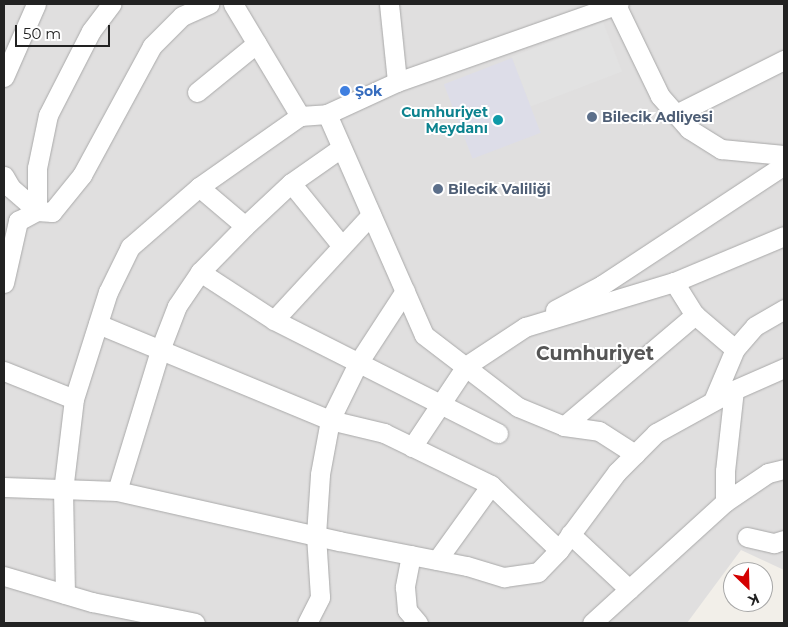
<!DOCTYPE html>
<meta charset="utf-8">
<style>
body{margin:0}
#map{position:relative;width:788px;height:627px;overflow:hidden;background:#f2efe9;font-family:Montserrat,sans-serif}
div>[style]{position:absolute}
.residential>*{inset:0;background:#e0dfdf}
.parking>*{inset:0;background:#e2e2e2;transform-origin:0 0}
.plaza>*{inset:0;background:#dddde8;transform-origin:0 0}
.roads{filter:drop-shadow(0 0 1px #a9a9a9) drop-shadow(0 0 1px #a9a9a9)}
.minor>*{height:19px;margin:-9.5px;padding:0 9.5px;transform-origin:9.5px;border-radius:9.5px;background:#fff}
.dots>*{width:14px;height:14px;translate:-50% -50%;box-sizing:border-box;border:2px solid #fff;border-radius:50%}
span{translate:-50% -50%;white-space:nowrap;text-align:center;line-height:1.15;-webkit-text-stroke:4px #fff;paint-order:stroke}
.shop-label{font-size:14px;color:#366cbe;font-weight:700}
.left{translate:0 -50%;text-align:left}
.culture-label{font-size:14px;color:#0d838f;font-weight:700}
.right{translate:-100% -50%;text-align:right}
.service-label{font-size:14px;color:#4e5e75;font-weight:700}
.district-label{font-size:19px;color:#555;font-weight:700}
.frame{position:absolute;inset:0;border:5px solid #222;pointer-events:none}
.north{position:absolute;left:723px;top:562px;width:50px;height:50px;box-sizing:border-box;background:#fff;border:1px solid #a7a7a7;border-radius:50%;rotate:156deg;font-size:14px;font-weight:700;line-height:20px;text-align:center;color:#222}
.north::after{content:'';display:block;margin:auto;width:18px;height:22px;background:#d40000;clip-path:polygon(50% 0,100% 100%,50% 72%,0 100%)}
.scale{position:absolute;left:15px;top:25px;width:95px;height:22px;box-sizing:border-box;border:2px solid #222;border-top:0;padding-left:6px;font-size:15px;line-height:18px;white-space:nowrap;color:#222;-webkit-text-stroke:4px #fff;paint-order:stroke}
</style>
<div id="map">
<div class="residential">
<i style="clip-path:polygon(4px 4px,784px 4px,784px 570px,741px 550px,687px 623px,4px 623px)"></i>
</div>
<div class="parking">
<i style="left:603px;top:22px;width:53px;height:98px;rotate:69deg"></i>
</div>
<div class="plaza">
<i style="left:512px;top:58px;width:80px;height:73px;rotate:69deg"></i>
</div>
<div class="roads">
<div class="minor">
<i style="left:233px;top:4px;width:131px;rotate:59.1deg"></i>
<i style="left:389px;top:4px;width:78px;rotate:84.1deg"></i>
<i style="left:616px;top:5px;width:101px;rotate:64.2deg"></i>
<i style="left:660px;top:96px;width:44px;rotate:48.7deg"></i>
<i style="left:689px;top:129px;width:38px;rotate:32deg"></i>
<i style="left:721px;top:149px;width:63px;rotate:5.4deg"></i>
<i style="left:4px;top:77px;width:80px;rotate:-66.3deg"></i>
<i style="left:197px;top:92px;width:77px;rotate:-39.2deg"></i>
<i style="left:327px;top:114px;width:241px;rotate:66.3deg"></i>
<i style="left:424px;top:335px;width:118px;rotate:37.5deg"></i>
<i style="left:518px;top:407px;width:50px;rotate:22.4deg"></i>
<i style="left:564px;top:426px;width:35px;rotate:8deg"></i>
<i style="left:599px;top:431px;width:43px;rotate:32.6deg"></i>
<i style="left:676px;top:114px;width:121px;rotate:-26.6deg"></i>
<i style="left:4px;top:176px;width:14px;rotate:60deg"></i>
<i style="left:11px;top:188px;width:35px;rotate:41deg"></i>
<i style="left:37px;top:211px;width:15px;rotate:4deg"></i>
<i style="left:52px;top:212px;width:48px;rotate:-51deg"></i>
<i style="left:82px;top:175px;width:147px;rotate:-61.5deg"></i>
<i style="left:152px;top:46px;width:42px;rotate:-45deg"></i>
<i style="left:182px;top:16px;width:30px;rotate:-24deg"></i>
<i style="left:291px;top:183px;width:80px;rotate:51.1deg"></i>
<i style="left:199px;top:187px;width:60px;rotate:40.3deg"></i>
<i style="left:200px;top:272px;width:88px;rotate:33deg"></i>
<i style="left:274px;top:320px;width:251px;rotate:26.8deg"></i>
<i style="left:674px;top:282px;width:39px;rotate:58deg"></i>
<i style="left:695px;top:315px;width:52px;rotate:40.4deg"></i>
<i style="left:4px;top:283px;width:64px;rotate:-77.3deg"></i>
<i style="left:18px;top:221px;width:21px;rotate:-28deg"></i>
<i style="left:37px;top:211px;width:43px;rotate:-90deg"></i>
<i style="left:37px;top:168px;width:54px;rotate:-78.3deg"></i>
<i style="left:48px;top:115px;width:94px;rotate:-62.9deg"></i>
<i style="left:91px;top:31px;width:34px;rotate:-53deg"></i>
<i style="left:555px;top:310px;width:53px;rotate:-28deg"></i>
<i style="left:602px;top:285px;width:218px;rotate:-33.4deg"></i>
<i style="left:274px;top:320px;width:143px;rotate:-47.3deg"></i>
<i style="left:98px;top:324px;width:251px;rotate:22.5deg"></i>
<i style="left:330px;top:420px;width:56px;rotate:13.5deg"></i>
<i style="left:384px;top:433px;width:119px;rotate:25.9deg"></i>
<i style="left:491px;top:485px;width:94px;rotate:43.7deg"></i>
<i style="left:4px;top:371px;width:75px;rotate:21.8deg"></i>
<i style="left:713px;top:401px;width:56px;rotate:-67.1deg"></i>
<i style="left:735px;top:349px;width:30px;rotate:-49deg"></i>
<i style="left:755px;top:326px;width:34px;rotate:-30deg"></i>
<i style="left:564px;top:426px;width:172px;rotate:-40.3deg"></i>
<i style="left:412px;top:447px;width:97px;rotate:-56.3deg"></i>
<i style="left:466px;top:366px;width:71px;rotate:-33.5deg"></i>
<i style="left:525px;top:327px;width:156px;rotate:-16.8deg"></i>
<i style="left:674px;top:282px;width:119px;rotate:-22.7deg"></i>
<i style="left:4px;top:487px;width:113px;rotate:2deg"></i>
<i style="left:117px;top:491px;width:228px;rotate:12.7deg"></i>
<i style="left:339px;top:541px;width:130px;rotate:11.1deg"></i>
<i style="left:467px;top:566px;width:39px;rotate:17deg"></i>
<i style="left:504px;top:577px;width:34px;rotate:-8deg"></i>
<i style="left:538px;top:572px;width:30px;rotate:-46deg"></i>
<i style="left:559px;top:550px;width:97px;rotate:-53.4deg"></i>
<i style="left:617px;top:472px;width:55px;rotate:-45deg"></i>
<i style="left:656px;top:433px;width:89px;rotate:-28.9deg"></i>
<i style="left:734px;top:390px;width:55px;rotate:-23.7deg"></i>
<i style="left:117px;top:491px;width:147px;rotate:-73deg"></i>
<i style="left:160px;top:350px;width:47px;rotate:-68.9deg"></i>
<i style="left:177px;top:306px;width:41px;rotate:-55.9deg"></i>
<i style="left:200px;top:272px;width:64px;rotate:-45.6deg"></i>
<i style="left:245px;top:226px;width:63px;rotate:-43.1deg"></i>
<i style="left:291px;top:183px;width:61px;rotate:-35deg"></i>
<i style="left:725px;top:502px;width:52px;rotate:-34deg"></i>
<i style="left:768px;top:473px;width:16px;rotate:-14deg"></i>
<i style="left:570px;top:534px;width:81px;rotate:43deg"></i>
<i style="left:747px;top:537px;width:28px;rotate:13deg"></i>
<i style="left:774px;top:543px;width:10px;rotate:-17deg"></i>
<i style="left:411px;top:555px;width:33px;rotate:101deg"></i>
<i style="left:405px;top:587px;width:23px;rotate:85deg"></i>
<i style="left:407px;top:610px;width:17px;rotate:50deg"></i>
<i style="left:437px;top:560px;width:92px;rotate:-54.2deg"></i>
<i style="left:4px;top:576px;width:92px;rotate:16.5deg"></i>
<i style="left:92px;top:602px;width:105px;rotate:11.5deg"></i>
<i style="left:65px;top:594px;width:103px;rotate:-91.1deg"></i>
<i style="left:63px;top:491px;width:93px;rotate:-83.2deg"></i>
<i style="left:74px;top:399px;width:112px;rotate:-72.4deg"></i>
<i style="left:108px;top:292px;width:50px;rotate:-63.9deg"></i>
<i style="left:130px;top:247px;width:91px;rotate:-41deg"></i>
<i style="left:199px;top:187px;width:123px;rotate:-35.1deg"></i>
<i style="left:300px;top:116px;width:27px;rotate:-4deg"></i>
<i style="left:327px;top:114px;width:77px;rotate:-24.6deg"></i>
<i style="left:397px;top:82px;width:235px;rotate:-19.4deg"></i>
<i style="left:307px;top:623px;width:29px;rotate:-63deg"></i>
<i style="left:320px;top:597px;width:62px;rotate:-93.7deg"></i>
<i style="left:316px;top:535px;width:61px;rotate:-86.2deg"></i>
<i style="left:320px;top:474px;width:55px;rotate:-79.5deg"></i>
<i style="left:330px;top:420px;width:64px;rotate:-63.8deg"></i>
<i style="left:358px;top:363px;width:86px;rotate:-56.9deg"></i>
<i style="left:592px;top:623px;width:180px;rotate:-42.3deg"></i>
<i style="left:725px;top:502px;width:31px;rotate:-90deg"></i>
<i style="left:725px;top:471px;width:81px;rotate:-83.7deg"></i>
</div>
</div>
<div class="dots">
<i style="left:345px;top:91px;background:#3f7fe0"></i>
<i style="left:592px;top:117px;background:#5c6f8a"></i>
<i style="left:498px;top:120px;background:#0f9aa8"></i>
<i style="left:438px;top:189px;background:#5c6f8a"></i>
</div>
<div class="shop-label">
<span class="left" style="left:355px;top:91px">Şok</span>
</div>
<div class="culture-label">
<span class="right" style="left:488px;top:120px">Cumhuriyet<br>Meydanı</span>
</div>
<div class="service-label">
<span class="left" style="left:602px;top:117px">Bilecik Adliyesi</span>
<span class="left" style="left:448px;top:189px">Bilecik Valiliği</span>
</div>
<div class="district-label">
<span style="left:595px;top:354px">Cumhuriyet</span>
</div>
<div class="frame"></div>
<div class="north">K</div>
<div class="scale">50 m</div>
</div>
